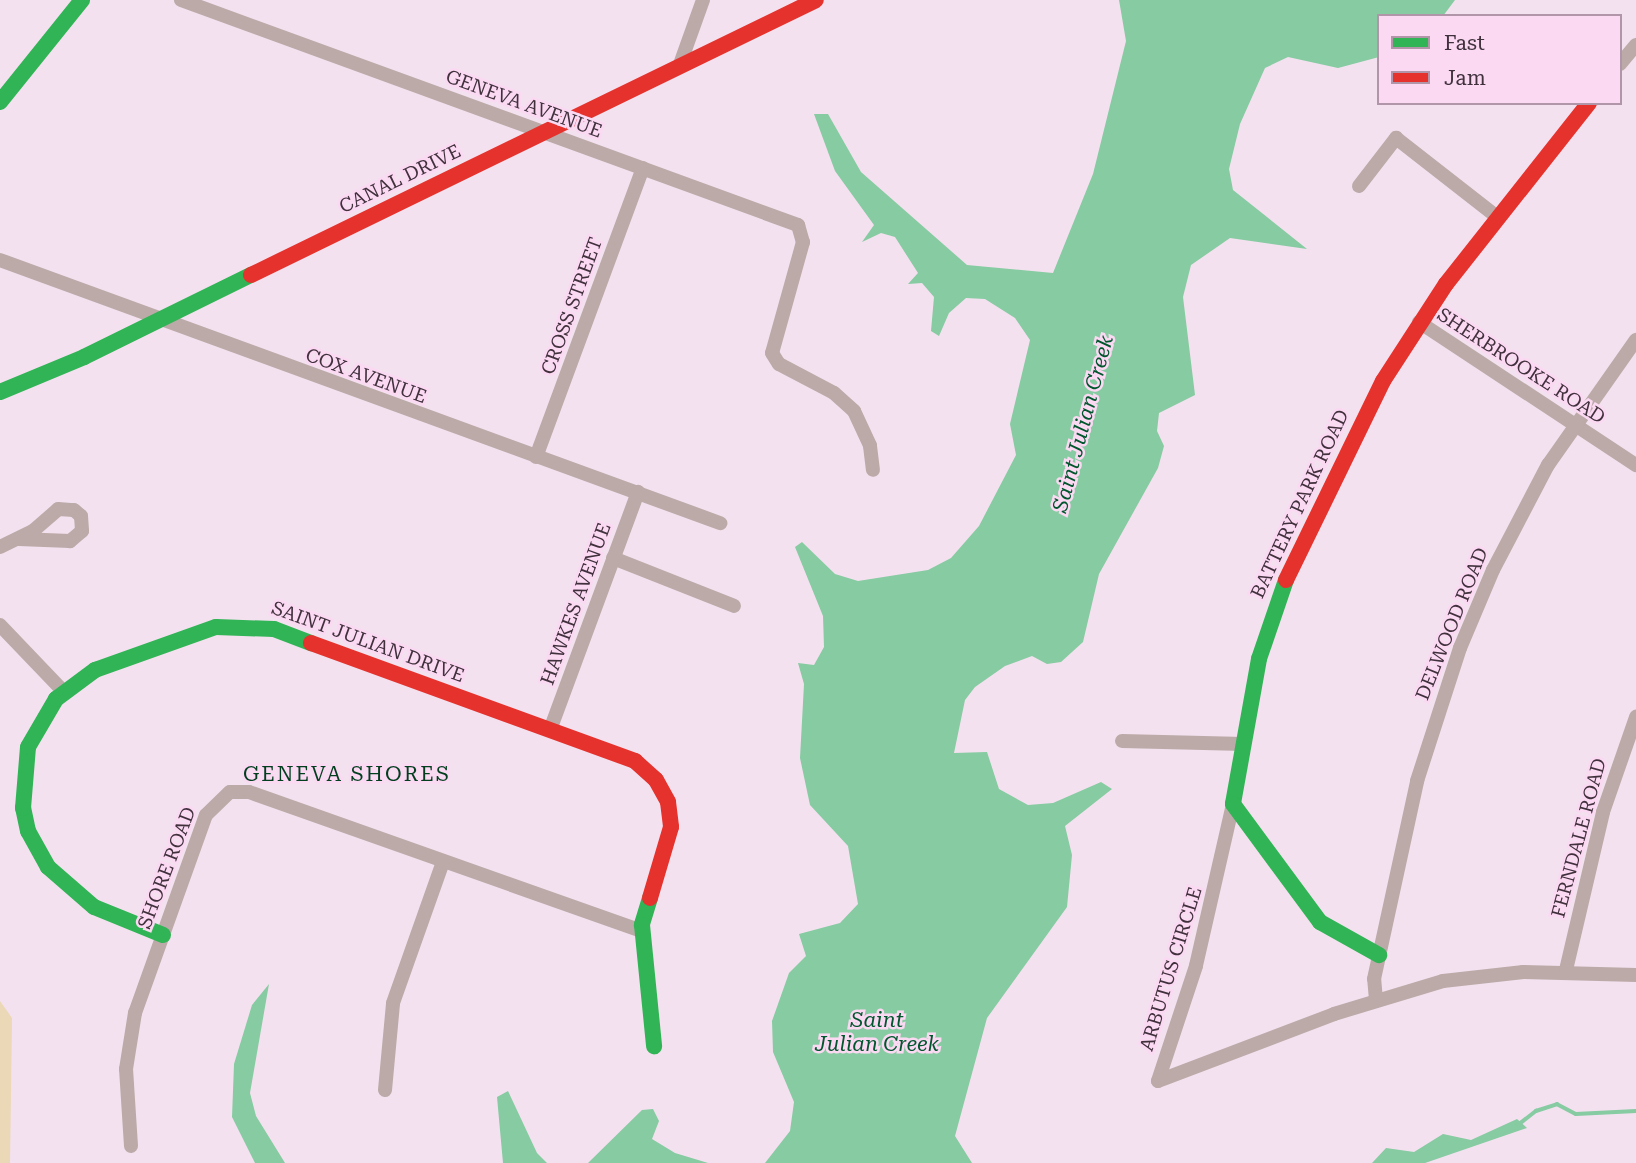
<!DOCTYPE html>
<style>
body{margin:0}
#map{position:relative;width:1636px;height:1163px;overflow:hidden;background:#f3e1ef;font-family:"Roboto Serif",serif}
div>[style]{position:absolute}
.green>*{inset:0;background:#ebd8b6}
.water>*{inset:0;background:#86cba1}
.stream>*{height:3.5px;margin:-1.75px;padding:0 1.75px;transform-origin:1.75px;border-radius:1.75px;background:#86cba1}
.street>*{height:14px;margin:-7px;padding:0 7px;transform-origin:7px;border-radius:7px;background:#bbaaa8}
.fast>*{height:16px;margin:-8px;padding:0 8px;transform-origin:8px;border-radius:8px;background:#30b455}
.jam>*{height:16px;margin:-8px;padding:0 8px;transform-origin:8px;border-radius:8px;background:#e5322d}
span{translate:-50% -50%;white-space:nowrap;text-align:center;line-height:1.15;-webkit-text-stroke:5px #fbd9f3;paint-order:stroke}
.street-label{font-size:19px;color:#41313d}
.water-label{font-size:21px;color:#00562d;font-style:italic}
.neighbourhood-label{font-size:21px;color:#023f1f;letter-spacing:2px}
.legend{position:absolute;left:1377px;top:14px;width:245px;height:91px;box-sizing:border-box;background:#fbd9f3;border:2px solid #b196aa;margin:0;padding:9px 12px;list-style:none;font-size:21px;color:#41313d}
.legend li{display:flex;align-items:center;gap:14px;height:35px}
.legend b{width:35px;border:2px solid #b196aa}
</style>
<div id="map">
<div class="green">
<i style="clip-path:polygon(0 1001px,12px 1018px,10px 1163px,0 1163px)"></i>
</div>
<div class="water">
<i style="clip-path:polygon(1119px 0,1455px 0,1443px 16px,1379px 16px,1379px 57px,1338px 68px,1288px 57px,1265px 68px,1240px 124px,1229px 169px,1233px 190px,1307px 249px,1230px 238px,1191px 265px,1183px 297px,1195px 395px,1159px 413px,1157px 431px,1164px 446px,1158px 468px,1099px 574px,1083px 642px,1061px 662px,1047px 664px,1032px 656px,1005px 666px,975px 687px,965px 700px,954px 753px,987px 752px,999px 789px,1028px 805px,1053px 803px,1101px 782px,1112px 789px,1065px 826px,1072px 855px,1067px 907px,987px 1018px,955px 1136px,972px 1163px,765px 1163px,790px 1131px,794px 1102px,773px 1052px,772px 1021px,789px 973px,806px 956px,799px 934px,840px 923px,858px 904px,848px 846px,810px 805px,800px 758px,804px 684px,798px 663px,814px 665px,824px 647px,823px 616px,795px 547px,802px 542px,835px 574px,858px 581px,928px 570px,951px 558px,979px 526px,1016px 455px,1010px 424px,1030px 340px,1015px 318px,985px 299px,966px 298px,949px 313px,939px 336px,931px 331px,934px 297px,922px 283px,908px 284px,918px 273px,895px 237px,881px 233px,862px 242px,874px 225px,835px 171px,814px 114px,828px 114px,861px 172px,967px 265px,1053px 273px,1093px 174px,1126px 41px)"></i>
<i style="clip-path:polygon(269px 984px,250px 1093px,256px 1116px,285px 1163px,255px 1163px,232px 1117px,234px 1064px,252px 1005px)"></i>
<i style="clip-path:polygon(508px 1091px,537px 1153px,547px 1163px,503px 1163px,497px 1097px)"></i>
<i style="clip-path:polygon(653px 1109px,659px 1121px,652px 1139px,675px 1153px,708px 1163px,588px 1163px,642px 1110px)"></i>
<i style="clip-path:polygon(1517px 1119px,1527px 1128px,1425px 1163px,1372px 1163px,1386px 1148px,1414px 1152px,1443px 1134px,1471px 1140px)"></i>
</div>
<div class="stream">
<i style="left:1518px;top:1125px;width:23px;rotate:-38deg"></i>
<i style="left:1536px;top:1111px;width:22px;rotate:-18deg"></i>
<i style="left:1557px;top:1104px;width:21px;rotate:28deg"></i>
<i style="left:1576px;top:1114px;width:60px;rotate:-2.9deg"></i>
</div>
<div class="street">
<i style="left:181px;top:0;width:657px;rotate:20.04deg"></i>
<i style="left:798px;top:225px;width:18px;rotate:74deg"></i>
<i style="left:803px;top:242px;width:115px;rotate:105.6deg"></i>
<i style="left:772px;top:353px;width:13px;rotate:58deg"></i>
<i style="left:779px;top:364px;width:62px;rotate:27.8deg"></i>
<i style="left:834px;top:393px;width:27px;rotate:42deg"></i>
<i style="left:854px;top:411px;width:38px;rotate:65deg"></i>
<i style="left:870px;top:446px;width:24px;rotate:83deg"></i>
<i style="left:1620px;top:64px;width:25px;rotate:-50deg"></i>
<i style="left:679px;top:67px;width:71px;rotate:-70.3deg"></i>
<i style="left:1359px;top:186px;width:61px;rotate:-52.4deg"></i>
<i style="left:1396px;top:138px;width:128px;rotate:38deg"></i>
<i style="left:0;top:260px;width:767px;rotate:20.07deg"></i>
<i style="left:1419px;top:322px;width:260px;rotate:33.4deg"></i>
<i style="left:536px;top:457px;width:308px;rotate:-69.7deg"></i>
<i style="left:0;top:547px;width:37px;rotate:-26deg"></i>
<i style="left:33px;top:531px;width:33px;rotate:-41deg"></i>
<i style="left:58px;top:509px;width:16px;rotate:4deg"></i>
<i style="left:74px;top:510px;width:9px;rotate:41deg"></i>
<i style="left:81px;top:516px;width:15px;rotate:86deg"></i>
<i style="left:82px;top:531px;width:16px;rotate:140deg"></i>
<i style="left:70px;top:541px;width:51px;rotate:-177.8deg"></i>
<i style="left:613px;top:558px;width:130px;rotate:21.6deg"></i>
<i style="left:0;top:625px;width:93px;rotate:46.3deg"></i>
<i style="left:550px;top:730px;width:254px;rotate:-69.7deg"></i>
<i style="left:1122px;top:741px;width:122px;rotate:1.4deg"></i>
<i style="left:1233px;top:804px;width:166px;rotate:102.9deg"></i>
<i style="left:1196px;top:966px;width:121px;rotate:108.3deg"></i>
<i style="left:1158px;top:1081px;width:188px;rotate:-20.8deg"></i>
<i style="left:1334px;top:1014px;width:114px;rotate:-16.8deg"></i>
<i style="left:1443px;top:981px;width:81px;rotate:-6.4deg"></i>
<i style="left:1523px;top:972px;width:113px;rotate:1.5deg"></i>
<i style="left:1566px;top:970px;width:162px;rotate:-76.8deg"></i>
<i style="left:1603px;top:812px;width:101px;rotate:-70.8deg"></i>
<i style="left:1376px;top:1000px;width:21px;rotate:-95deg"></i>
<i style="left:1374px;top:979px;width:203px;rotate:-77.7deg"></i>
<i style="left:1417px;top:781px;width:140px;rotate:-72.1deg"></i>
<i style="left:1460px;top:648px;width:85px;rotate:-67.1deg"></i>
<i style="left:1493px;top:570px;width:119px;rotate:-62.4deg"></i>
<i style="left:1548px;top:465px;width:153px;rotate:-54.9deg"></i>
<i style="left:385px;top:1090px;width:87px;rotate:-84.7deg"></i>
<i style="left:393px;top:1003px;width:150px;rotate:-70.5deg"></i>
<i style="left:131px;top:1146px;width:77px;rotate:-93.7deg"></i>
<i style="left:126px;top:1069px;width:57px;rotate:-80.9deg"></i>
<i style="left:135px;top:1013px;width:210px;rotate:-70.3deg"></i>
<i style="left:206px;top:815px;width:33px;rotate:-44deg"></i>
<i style="left:230px;top:792px;width:19px"></i>
<i style="left:249px;top:792px;width:417px;rotate:19.5deg"></i>
</div>
<div class="fast">
<i style="left:0;top:102px;width:131px;rotate:-51.2deg"></i>
<i style="left:0;top:392px;width:91px;rotate:-22.6deg"></i>
<i style="left:84px;top:357px;width:186px;rotate:-26.2deg"></i>
<i style="left:1286px;top:580px;width:83px;rotate:108.9deg"></i>
<i style="left:1259px;top:659px;width:147px;rotate:100.2deg"></i>
<i style="left:1233px;top:804px;width:147px;rotate:53.6deg"></i>
<i style="left:1320px;top:922px;width:68px;rotate:29.2deg"></i>
<i style="left:650px;top:898px;width:28px;rotate:107deg"></i>
<i style="left:642px;top:925px;width:122px;rotate:84.3deg"></i>
<i style="left:163px;top:935px;width:74px;rotate:-157.9deg"></i>
<i style="left:94px;top:907px;width:61px;rotate:-139deg"></i>
<i style="left:48px;top:867px;width:41px;rotate:-119.1deg"></i>
<i style="left:28px;top:831px;width:24px;rotate:-102deg"></i>
<i style="left:23px;top:808px;width:61px;rotate:-85.3deg"></i>
<i style="left:28px;top:747px;width:56px;rotate:-59.7deg"></i>
<i style="left:56px;top:699px;width:49px;rotate:-36.6deg"></i>
<i style="left:95px;top:670px;width:128px;rotate:-19.6deg"></i>
<i style="left:216px;top:627px;width:58px;rotate:2deg"></i>
<i style="left:274px;top:629px;width:40px;rotate:21deg"></i>
</div>
<div class="jam">
<i style="left:251px;top:275px;width:628px;rotate:-25.95deg"></i>
<i style="left:1286px;top:580px;width:221px;rotate:-64deg"></i>
<i style="left:1383px;top:381px;width:116px;rotate:-57deg"></i>
<i style="left:1446px;top:284px;width:231px;rotate:-51.7deg"></i>
<i style="left:311px;top:643px;width:345px;rotate:20deg"></i>
<i style="left:635px;top:761px;width:28px;rotate:42deg"></i>
<i style="left:656px;top:780px;width:25px;rotate:61deg"></i>
<i style="left:668px;top:802px;width:25px;rotate:83deg"></i>
<i style="left:671px;top:827px;width:74px;rotate:106.5deg"></i>
</div>
<div class="street-label">
<span style="left:524px;top:104px;rotate:20deg">GENEVA AVENUE</span>
<span style="left:400px;top:179px;rotate:-26deg">CANAL DRIVE</span>
<span style="left:572px;top:306px;rotate:-70deg">CROSS STREET</span>
<span style="left:1521px;top:366px;rotate:33deg">SHERBROOKE ROAD</span>
<span style="left:366px;top:376px;rotate:20deg">COX AVENUE</span>
<span style="left:1300px;top:504px;rotate:-65deg">BATTERY PARK ROAD</span>
<span style="left:576px;top:604px;rotate:-70deg">HAWKES AVENUE</span>
<span style="left:1452px;top:624px;rotate:-68deg">DELWOOD ROAD</span>
<span style="left:368px;top:642px;rotate:20deg">SAINT JULIAN DRIVE</span>
<span style="left:1579px;top:838px;rotate:-75deg">FERNDALE ROAD</span>
<span style="left:167px;top:868px;rotate:-69deg">SHORE ROAD</span>
<span style="left:1171px;top:969px;rotate:-73deg">ARBUTUS CIRCLE</span>
</div>
<div class="water-label">
<span style="left:1083px;top:424px;rotate:-75deg">Saint Julian Creek</span>
<span style="left:877px;top:1032px">Saint<br>Julian Creek</span>
</div>
<div class="neighbourhood-label">
<span style="left:347px;top:774px">GENEVA SHORES</span>
</div>
<ul class="legend">
<li><b style="height:9px;background:#30b455"></b>Fast</li>
<li><b style="height:9px;background:#e5322d"></b>Jam</li>
</ul>
</div>
